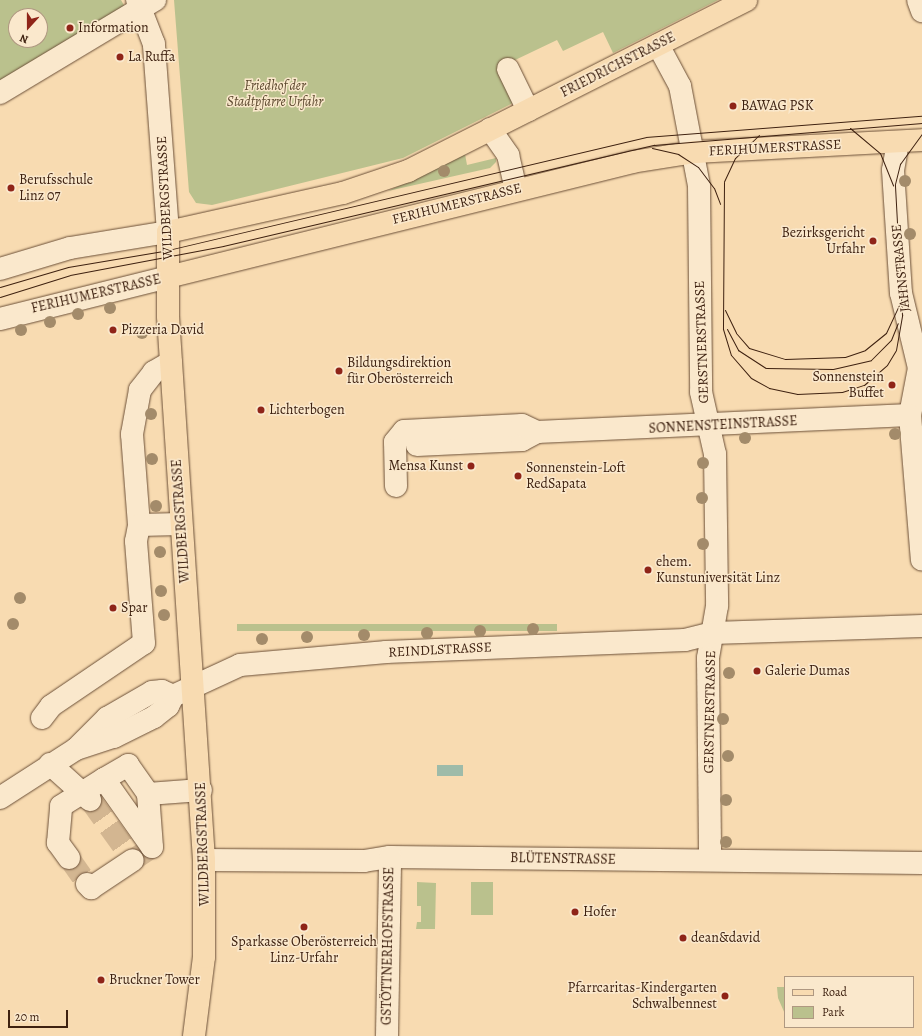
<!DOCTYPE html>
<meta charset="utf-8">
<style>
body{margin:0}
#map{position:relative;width:922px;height:1036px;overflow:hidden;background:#f8dbb1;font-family:Alegreya,serif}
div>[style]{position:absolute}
.green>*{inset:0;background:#bac18d;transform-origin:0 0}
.water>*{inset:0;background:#9ebba9;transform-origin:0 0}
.minor-tunnel>*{height:22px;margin-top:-11px;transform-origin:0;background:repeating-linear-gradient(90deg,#d3b691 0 22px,transparent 0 33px)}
.roads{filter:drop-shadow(0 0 1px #6c5038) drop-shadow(0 0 1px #6c5038)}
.minor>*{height:22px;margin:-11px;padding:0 11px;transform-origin:11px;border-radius:11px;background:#fae8cc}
.major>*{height:22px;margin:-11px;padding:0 11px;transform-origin:11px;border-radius:11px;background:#f8dbb1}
.tram>*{height:1px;margin:-0.5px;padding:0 0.5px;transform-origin:0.5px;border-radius:0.5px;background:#3e2110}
.trees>*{width:12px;height:12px;margin:-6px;border-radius:50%;background:#a38b6a}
.dots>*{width:11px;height:11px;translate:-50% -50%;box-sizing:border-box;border:2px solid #fae8cc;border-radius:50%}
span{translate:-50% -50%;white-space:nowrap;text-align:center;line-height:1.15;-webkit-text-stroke:3px #fae8cc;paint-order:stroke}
.poi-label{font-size:14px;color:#3e2110}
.left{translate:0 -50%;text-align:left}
.right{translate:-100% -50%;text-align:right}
.street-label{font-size:14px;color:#3e2110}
.park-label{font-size:14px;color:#5d492f;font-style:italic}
.legend{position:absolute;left:784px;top:976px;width:130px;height:52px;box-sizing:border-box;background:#fae8cc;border:1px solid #af9881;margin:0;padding:5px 7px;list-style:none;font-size:12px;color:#3e2110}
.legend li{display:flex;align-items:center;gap:8px;height:20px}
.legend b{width:20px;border:1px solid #af9881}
.north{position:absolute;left:8px;top:8px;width:40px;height:40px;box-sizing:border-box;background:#fae8cc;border:1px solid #af9881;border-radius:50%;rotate:201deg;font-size:11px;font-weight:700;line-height:16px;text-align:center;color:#3e2110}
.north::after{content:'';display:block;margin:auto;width:14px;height:18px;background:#8f2418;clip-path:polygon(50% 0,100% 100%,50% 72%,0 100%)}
.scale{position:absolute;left:8px;top:1010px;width:60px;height:18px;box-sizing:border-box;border:2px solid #3e2110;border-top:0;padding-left:5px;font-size:12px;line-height:14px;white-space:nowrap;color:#3e2110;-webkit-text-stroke:3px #fae8cc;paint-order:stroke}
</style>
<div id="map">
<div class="green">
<i style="clip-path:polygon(evenodd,0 0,121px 0,125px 7px,0 83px,0 0,16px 16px,40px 16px,40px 40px,16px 40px,16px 16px)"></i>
<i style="clip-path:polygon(718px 0,613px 53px,603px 32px,563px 51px,557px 40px,513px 61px,529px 95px,403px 158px,212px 205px,196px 203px,189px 192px,174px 0)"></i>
<i style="clip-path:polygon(465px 154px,467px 165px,496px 158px,496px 162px,490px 168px,388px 191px)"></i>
<i style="left:557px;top:624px;width:7px;height:320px;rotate:90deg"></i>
<i style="clip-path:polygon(417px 882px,436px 883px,435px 929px,416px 929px,417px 922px,421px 922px,421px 906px,417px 906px)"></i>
<i style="left:471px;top:882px;width:22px;height:33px"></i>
<i style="clip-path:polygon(777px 987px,785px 987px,785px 1014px,778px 998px)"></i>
</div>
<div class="water">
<i style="left:463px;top:765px;width:11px;height:26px;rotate:90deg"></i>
</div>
<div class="minor-tunnel">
<i style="left:90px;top:800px;width:74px;rotate:54.4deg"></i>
<i style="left:133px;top:860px;width:23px;rotate:-34deg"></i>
<i style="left:69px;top:858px;width:32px;rotate:55deg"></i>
</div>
<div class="roads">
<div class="minor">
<i style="left:918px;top:0;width:12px;rotate:70deg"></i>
<i style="left:658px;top:45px;width:47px;rotate:61.8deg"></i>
<i style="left:680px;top:86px;width:102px;rotate:79.2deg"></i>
<i style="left:699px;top:186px;width:206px;rotate:89.4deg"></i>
<i style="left:701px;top:392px;width:64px;rotate:77.3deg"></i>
<i style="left:715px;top:454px;width:152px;rotate:89.2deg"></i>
<i style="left:717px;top:606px;width:53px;rotate:99.8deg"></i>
<i style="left:708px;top:658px;width:202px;rotate:89.4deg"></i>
<i style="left:508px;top:69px;width:46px;rotate:64deg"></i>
<i style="left:0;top:93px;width:181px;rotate:-31deg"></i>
<i style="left:490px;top:129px;width:32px;rotate:55deg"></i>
<i style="left:508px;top:155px;width:35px;rotate:77deg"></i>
<i style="left:898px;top:142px;width:28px;rotate:100deg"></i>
<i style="left:893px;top:170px;width:123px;rotate:86.3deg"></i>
<i style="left:901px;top:293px;width:77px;rotate:76.5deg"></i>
<i style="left:919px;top:368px;width:48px;rotate:100.8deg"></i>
<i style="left:910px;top:415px;width:145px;rotate:85.3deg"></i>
<i style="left:0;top:269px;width:73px;rotate:-16.7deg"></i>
<i style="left:70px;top:248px;width:99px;rotate:-9.3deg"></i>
<i style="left:168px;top:232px;width:189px;rotate:-94.3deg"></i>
<i style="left:154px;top:44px;width:47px;rotate:-111.1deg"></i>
<i style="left:0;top:319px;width:173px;rotate:-14deg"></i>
<i style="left:171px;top:362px;width:20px;rotate:150deg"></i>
<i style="left:154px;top:372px;width:23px;rotate:128deg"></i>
<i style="left:140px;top:390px;width:45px;rotate:100.3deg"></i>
<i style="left:132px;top:434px;width:91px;rotate:85.6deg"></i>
<i style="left:139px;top:525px;width:42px;rotate:-1.4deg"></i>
<i style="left:417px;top:445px;width:105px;rotate:-2.7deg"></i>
<i style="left:522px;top:440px;width:17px;rotate:-28deg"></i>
<i style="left:537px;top:432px;width:373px;rotate:-2.6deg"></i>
<i style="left:396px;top:486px;width:44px;rotate:-91.3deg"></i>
<i style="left:395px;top:442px;width:14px;rotate:-51deg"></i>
<i style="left:404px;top:431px;width:118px;rotate:-2.9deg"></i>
<i style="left:522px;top:425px;width:17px;rotate:25deg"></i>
<i style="left:42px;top:718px;width:15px;rotate:-53deg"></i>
<i style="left:51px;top:706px;width:112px;rotate:-34.1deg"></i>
<i style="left:144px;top:643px;width:102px;rotate:-94.5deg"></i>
<i style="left:136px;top:541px;width:16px;rotate:-79deg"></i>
<i style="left:79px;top:746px;width:40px;rotate:-45deg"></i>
<i style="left:107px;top:718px;width:52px;rotate:-30deg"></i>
<i style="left:152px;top:692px;width:10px;rotate:-6deg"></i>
<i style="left:162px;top:691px;width:12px;rotate:24deg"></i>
<i style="left:50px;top:764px;width:54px;rotate:42deg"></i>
<i style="left:104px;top:779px;width:28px;rotate:-30deg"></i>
<i style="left:128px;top:765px;width:35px;rotate:55deg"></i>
<i style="left:0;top:798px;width:90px;rotate:-32.8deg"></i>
<i style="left:76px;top:749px;width:40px;rotate:-18deg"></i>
<i style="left:114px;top:737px;width:45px;rotate:-26.6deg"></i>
<i style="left:154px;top:717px;width:18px;rotate:-38deg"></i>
<i style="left:168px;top:706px;width:11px;rotate:-63deg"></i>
<i style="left:173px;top:696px;width:74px;rotate:-24.8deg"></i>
<i style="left:240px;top:665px;width:147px;rotate:-5.1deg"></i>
<i style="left:386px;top:652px;width:299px;rotate:-2.3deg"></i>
<i style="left:685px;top:640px;width:29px;rotate:-14deg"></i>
<i style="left:713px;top:633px;width:209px;rotate:-1.9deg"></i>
<i style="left:69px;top:858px;width:19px;rotate:-126deg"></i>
<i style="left:58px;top:843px;width:37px;rotate:-85deg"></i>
<i style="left:61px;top:806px;width:51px;rotate:-32.1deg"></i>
<i style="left:104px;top:779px;width:83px;rotate:54.8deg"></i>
<i style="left:152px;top:847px;width:53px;rotate:-94.3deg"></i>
<i style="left:148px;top:794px;width:53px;rotate:-4.3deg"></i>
<i style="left:204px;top:860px;width:160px;rotate:0.4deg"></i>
<i style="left:364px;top:861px;width:26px;rotate:-9deg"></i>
<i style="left:390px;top:857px;width:532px;rotate:0.65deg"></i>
<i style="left:87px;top:884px;width:6px;rotate:45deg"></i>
<i style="left:91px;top:888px;width:50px;rotate:-33.7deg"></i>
<i style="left:387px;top:1036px;width:179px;rotate:-89deg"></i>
</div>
<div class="major">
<i style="left:168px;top:277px;width:478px;rotate:-13.9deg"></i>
<i style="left:632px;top:162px;width:64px;rotate:-9deg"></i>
<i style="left:695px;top:152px;width:227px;rotate:-3deg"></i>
<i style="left:194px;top:1036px;width:80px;rotate:-82.8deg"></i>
<i style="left:204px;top:957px;width:97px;rotate:-90deg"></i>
<i style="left:204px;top:860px;width:545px;rotate:-93.79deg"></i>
<i style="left:168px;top:316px;width:84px;rotate:-90deg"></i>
<i style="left:168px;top:232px;width:179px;rotate:-12.6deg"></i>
<i style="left:343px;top:193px;width:69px;rotate:-18.7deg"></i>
<i style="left:408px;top:171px;width:379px;rotate:-26.8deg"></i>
</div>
</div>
<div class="tram">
<i style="left:850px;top:128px;width:39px;rotate:40deg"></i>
<i style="left:880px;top:153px;width:35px;rotate:68deg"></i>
<i style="left:759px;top:135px;width:33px;rotate:136deg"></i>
<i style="left:735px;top:158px;width:26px;rotate:115deg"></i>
<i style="left:724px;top:182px;width:147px;rotate:90.4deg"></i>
<i style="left:723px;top:329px;width:27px;rotate:73deg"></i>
<i style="left:731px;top:355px;width:30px;rotate:49deg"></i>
<i style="left:751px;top:378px;width:21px;rotate:29deg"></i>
<i style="left:769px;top:388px;width:29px;rotate:12deg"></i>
<i style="left:797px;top:394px;width:45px;rotate:-2.5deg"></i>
<i style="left:842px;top:392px;width:23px;rotate:-18deg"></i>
<i style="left:864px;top:385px;width:30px;rotate:-41deg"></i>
<i style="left:887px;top:365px;width:17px;rotate:-59deg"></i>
<i style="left:896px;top:350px;width:36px;rotate:-80deg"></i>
<i style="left:902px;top:315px;width:131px;rotate:-93.1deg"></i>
<i style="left:895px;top:184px;width:21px;rotate:-76deg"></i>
<i style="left:900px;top:164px;width:37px;rotate:-54deg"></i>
<i style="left:652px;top:148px;width:27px;rotate:13deg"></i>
<i style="left:678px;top:154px;width:24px;rotate:33deg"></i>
<i style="left:698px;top:167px;width:26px;rotate:53deg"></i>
<i style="left:714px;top:188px;width:17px;rotate:69deg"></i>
<i style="left:0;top:287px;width:71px;rotate:-16.4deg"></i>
<i style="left:68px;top:267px;width:101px;rotate:-9.6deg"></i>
<i style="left:168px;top:250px;width:491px;rotate:-13.3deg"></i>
<i style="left:646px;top:137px;width:277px;rotate:-4.4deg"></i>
<i style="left:0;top:297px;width:73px;rotate:-17.4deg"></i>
<i style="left:70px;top:275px;width:156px;rotate:-10.7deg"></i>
<i style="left:223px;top:246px;width:443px;rotate:-13.2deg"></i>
<i style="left:654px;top:145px;width:269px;rotate:-4.7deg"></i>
<i style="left:725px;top:310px;width:25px;rotate:64deg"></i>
<i style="left:736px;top:333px;width:20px;rotate:49deg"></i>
<i style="left:749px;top:348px;width:38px;rotate:17deg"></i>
<i style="left:785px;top:359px;width:60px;rotate:-1.9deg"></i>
<i style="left:845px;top:357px;width:21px;rotate:-19deg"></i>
<i style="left:865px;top:350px;width:27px;rotate:-39deg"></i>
<i style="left:886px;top:333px;width:31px;rotate:-65deg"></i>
<i style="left:727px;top:329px;width:24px;rotate:62deg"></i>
<i style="left:738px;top:350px;width:33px;rotate:33deg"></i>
<i style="left:766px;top:368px;width:67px;rotate:0.9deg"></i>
<i style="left:833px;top:369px;width:39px;rotate:-13deg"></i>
<i style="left:871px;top:360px;width:28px;rotate:-45deg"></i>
<i style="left:891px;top:340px;width:18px;rotate:-68deg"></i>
</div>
<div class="trees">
<i style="left:444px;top:171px"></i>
<i style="left:905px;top:181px"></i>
<i style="left:910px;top:234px"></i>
<i style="left:110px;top:308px"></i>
<i style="left:78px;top:314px"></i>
<i style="left:50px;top:322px"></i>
<i style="left:21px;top:330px"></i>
<i style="left:142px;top:333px"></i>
<i style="left:151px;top:414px"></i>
<i style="left:895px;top:434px"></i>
<i style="left:745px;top:438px"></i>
<i style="left:152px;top:459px"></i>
<i style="left:703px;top:463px"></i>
<i style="left:702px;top:498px"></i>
<i style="left:156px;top:506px"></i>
<i style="left:703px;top:544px"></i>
<i style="left:160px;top:552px"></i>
<i style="left:161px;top:591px"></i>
<i style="left:20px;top:598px"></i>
<i style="left:164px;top:615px"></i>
<i style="left:13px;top:624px"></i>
<i style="left:533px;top:629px"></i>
<i style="left:480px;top:631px"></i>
<i style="left:427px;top:633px"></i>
<i style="left:364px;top:635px"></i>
<i style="left:307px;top:637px"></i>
<i style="left:262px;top:639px"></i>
<i style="left:729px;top:673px"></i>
<i style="left:723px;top:719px"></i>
<i style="left:728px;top:756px"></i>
<i style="left:726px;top:800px"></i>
<i style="left:726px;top:842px"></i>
</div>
<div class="dots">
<i style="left:70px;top:28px;background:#8f2418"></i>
<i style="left:120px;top:57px;background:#8f2418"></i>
<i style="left:733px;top:106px;background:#8f2418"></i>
<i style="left:11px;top:188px;background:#8f2418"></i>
<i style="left:873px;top:241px;background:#8f2418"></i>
<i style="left:113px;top:330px;background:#8f2418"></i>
<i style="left:339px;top:371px;background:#8f2418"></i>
<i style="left:892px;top:385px;background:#8f2418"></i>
<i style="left:261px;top:410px;background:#8f2418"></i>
<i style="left:471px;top:466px;background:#8f2418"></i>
<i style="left:518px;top:476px;background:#8f2418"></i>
<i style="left:648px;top:570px;background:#8f2418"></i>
<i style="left:113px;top:608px;background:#8f2418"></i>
<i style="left:757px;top:671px;background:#8f2418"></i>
<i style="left:575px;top:912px;background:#8f2418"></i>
<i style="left:304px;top:927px;background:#8f2418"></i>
<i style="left:683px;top:938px;background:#8f2418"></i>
<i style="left:101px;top:980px;background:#8f2418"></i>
<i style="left:725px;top:996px;background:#8f2418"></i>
</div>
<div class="poi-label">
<span class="left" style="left:78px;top:28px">Information</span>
<span class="left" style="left:128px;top:57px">La Ruffa</span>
<span class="left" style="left:741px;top:106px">BAWAG PSK</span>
<span class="left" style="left:19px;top:188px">Berufsschule<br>Linz 07</span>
<span class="right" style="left:865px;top:241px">Bezirksgericht<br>Urfahr</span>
<span class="left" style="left:121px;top:330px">Pizzeria David</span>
<span class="left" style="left:347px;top:371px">Bildungsdirektion<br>für Oberösterreich</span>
<span class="right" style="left:884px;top:385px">Sonnenstein<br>Buffet</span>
<span class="left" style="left:269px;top:410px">Lichterbogen</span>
<span class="right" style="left:463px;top:466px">Mensa Kunst</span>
<span class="left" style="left:526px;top:476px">Sonnenstein-Loft<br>RedSapata</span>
<span class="left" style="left:656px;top:570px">ehem.<br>Kunstuniversität Linz</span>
<span class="left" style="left:121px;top:608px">Spar</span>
<span class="left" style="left:765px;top:671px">Galerie Dumas</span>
<span class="left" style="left:583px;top:912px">Hofer</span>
<span class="left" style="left:691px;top:938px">dean&amp;david</span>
<span style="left:304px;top:950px">Sparkasse Oberösterreich<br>Linz-Urfahr</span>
<span class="left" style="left:109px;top:980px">Bruckner Tower</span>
<span class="right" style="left:717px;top:996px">Pfarrcaritas-Kindergarten<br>Schwalbennest</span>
</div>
<div class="street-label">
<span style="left:618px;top:65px;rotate:-27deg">FRIEDRICHSTRASSE</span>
<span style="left:775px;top:148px;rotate:-3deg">FERIHUMERSTRASSE</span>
<span style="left:165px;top:198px;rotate:-93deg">WILDBERGSTRASSE</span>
<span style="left:457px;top:204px;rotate:-14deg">FERIHUMERSTRASSE</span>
<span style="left:901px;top:268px;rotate:-96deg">JAHNSTRASSE</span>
<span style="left:96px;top:294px;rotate:-13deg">FERIHUMERSTRASSE</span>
<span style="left:702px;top:342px;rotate:-92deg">GERSTNERSTRASSE</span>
<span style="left:723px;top:425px;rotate:-3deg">SONNENSTEINSTRASSE</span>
<span style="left:181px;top:521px;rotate:-94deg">WILDBERGSTRASSE</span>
<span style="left:440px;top:650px;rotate:-3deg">REINDLSTRASSE</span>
<span style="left:710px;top:712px;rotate:-89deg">GERSTNERSTRASSE</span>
<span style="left:203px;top:844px;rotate:-92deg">WILDBERGSTRASSE</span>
<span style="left:563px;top:859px;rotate:1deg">BLÜTENSTRASSE</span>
<span style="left:388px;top:946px;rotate:-89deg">GSTÖTTNERHOFSTRASSE</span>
</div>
<div class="park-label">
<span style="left:275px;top:94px">Friedhof der<br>Stadtpfarre Urfahr</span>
</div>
<ul class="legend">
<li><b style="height:5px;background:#f8dbb1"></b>Road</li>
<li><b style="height:11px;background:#bac18d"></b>Park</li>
</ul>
<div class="north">N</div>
<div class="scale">20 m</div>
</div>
